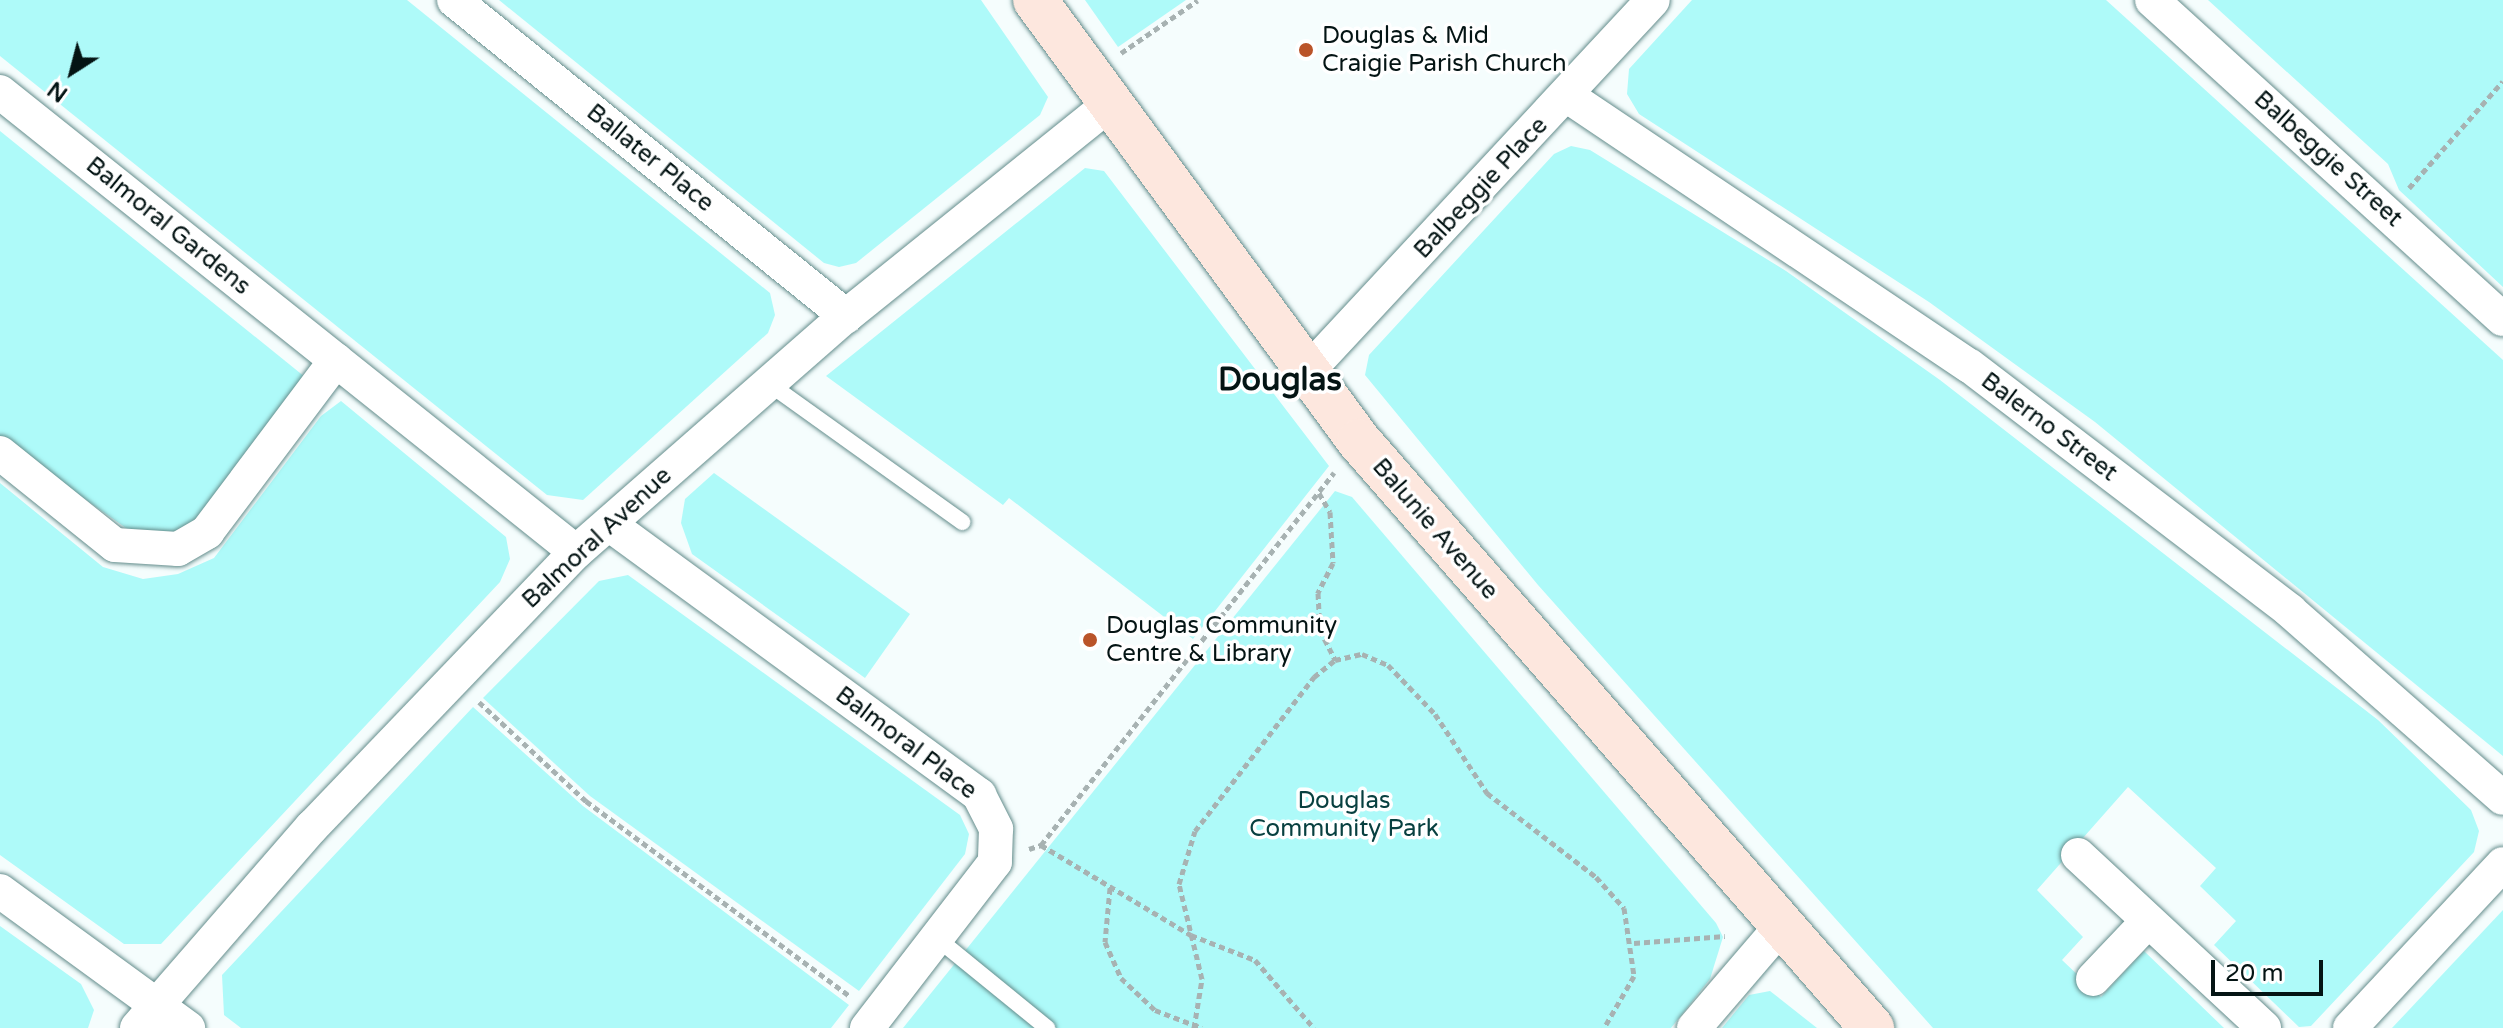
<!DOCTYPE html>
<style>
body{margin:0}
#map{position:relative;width:2503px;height:1028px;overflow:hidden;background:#f5fdfd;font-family:"Varela Round",sans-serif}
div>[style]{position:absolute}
.green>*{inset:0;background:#aefaf9}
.path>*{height:5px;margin-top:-2.5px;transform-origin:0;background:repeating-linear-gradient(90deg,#a7b2b2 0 6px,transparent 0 10px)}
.roads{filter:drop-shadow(0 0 2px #648d8c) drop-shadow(0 0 2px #648d8c)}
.lane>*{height:16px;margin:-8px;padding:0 8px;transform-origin:8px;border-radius:8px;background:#fff}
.street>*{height:34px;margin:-17px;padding:0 17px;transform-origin:17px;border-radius:17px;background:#fff}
.secondary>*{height:44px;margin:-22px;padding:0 22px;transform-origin:22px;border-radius:22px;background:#fde7de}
.dots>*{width:22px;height:22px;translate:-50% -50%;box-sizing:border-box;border:4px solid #fff;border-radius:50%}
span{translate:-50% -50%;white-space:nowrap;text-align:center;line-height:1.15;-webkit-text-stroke:7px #fff;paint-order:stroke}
.poi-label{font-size:24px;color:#041414}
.left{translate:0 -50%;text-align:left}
.street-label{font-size:24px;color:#041414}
.park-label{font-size:24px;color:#084040}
.district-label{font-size:32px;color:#041414;font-weight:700}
.north{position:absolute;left:32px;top:32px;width:80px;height:80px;-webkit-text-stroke:6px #fff;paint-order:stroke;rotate:216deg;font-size:22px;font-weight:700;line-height:32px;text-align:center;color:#041414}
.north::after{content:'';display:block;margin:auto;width:28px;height:36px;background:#041414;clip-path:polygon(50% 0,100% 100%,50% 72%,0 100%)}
.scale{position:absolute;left:2211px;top:960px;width:112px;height:36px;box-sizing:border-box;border:4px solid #041414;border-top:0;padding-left:10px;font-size:24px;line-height:28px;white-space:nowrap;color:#041414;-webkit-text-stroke:6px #fff;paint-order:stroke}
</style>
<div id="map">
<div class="green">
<i style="clip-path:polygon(0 0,407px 0,770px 293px,775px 315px,768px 333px,583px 500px,547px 495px,0 56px)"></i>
<i style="clip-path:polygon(499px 0,981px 0,1048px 97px,1040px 115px,856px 263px,839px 267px,824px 263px)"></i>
<i style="clip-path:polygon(1085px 0,1186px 0,1118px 47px)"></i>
<i style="clip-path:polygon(1692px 0,2106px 0,2503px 360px,2503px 756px,2095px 422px,1929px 302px,1639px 114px,1627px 94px,1629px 69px)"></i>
<i style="clip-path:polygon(2208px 0,2503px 0,2503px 287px,2399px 190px,2388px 164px)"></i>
<i style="clip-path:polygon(0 131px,305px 377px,193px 525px,165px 537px,133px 533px,0 439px)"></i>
<i style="clip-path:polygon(1571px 146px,1590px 150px,1786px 271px,1940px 380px,2378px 720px,2471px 810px,2479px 831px,2474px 852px,2311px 1026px,2299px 1027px,2214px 945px,2236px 921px,2200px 886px,2216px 868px,2128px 787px,2037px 890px,2083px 937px,2062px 960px,2101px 997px,2144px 951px,2224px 1028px,1933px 1028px,1538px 585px,1365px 375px,1369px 355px,1554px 154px)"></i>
<i style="clip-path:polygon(1085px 168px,1104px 171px,1329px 466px,1193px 639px,1009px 498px,1003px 505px,826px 376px)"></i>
<i style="clip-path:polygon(341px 401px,506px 537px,510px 559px,500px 582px,161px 944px,124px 944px,0 855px,0 483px,103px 567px,143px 579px,178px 574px,214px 558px,321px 416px)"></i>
<i style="clip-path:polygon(714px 473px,910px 614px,865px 678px,692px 554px,681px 523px,685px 499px)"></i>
<i style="clip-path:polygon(1335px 491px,1352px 497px,1716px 923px,1723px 937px,1710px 979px,1671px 1028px,903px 1028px)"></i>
<i style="clip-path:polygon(628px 575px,960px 815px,969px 834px,965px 854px,859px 991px,590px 796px,483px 698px,599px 581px)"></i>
<i style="clip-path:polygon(473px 707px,583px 806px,849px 1005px,831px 1028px,241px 1028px,224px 1015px,222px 975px)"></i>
<i style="clip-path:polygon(2503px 910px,2503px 1028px,2392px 1028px)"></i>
<i style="clip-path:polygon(0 926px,81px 984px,94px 1010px,88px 1028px,0 1028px)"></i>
<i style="clip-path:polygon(1770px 991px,1817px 1028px,1722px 1028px,1749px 995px)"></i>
</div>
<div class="path">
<i style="left:1121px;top:53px;width:93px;rotate:-34.5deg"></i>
<i style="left:2409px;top:188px;width:142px;rotate:-48.7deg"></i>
<i style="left:1319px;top:493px;width:22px;rotate:60deg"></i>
<i style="left:1330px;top:512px;width:51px;rotate:86.6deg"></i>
<i style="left:1333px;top:563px;width:34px;rotate:117deg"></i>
<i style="left:1318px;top:593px;width:37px;rotate:87deg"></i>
<i style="left:1320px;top:630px;width:34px;rotate:63deg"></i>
<i style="left:479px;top:702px;width:146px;rotate:42.8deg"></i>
<i style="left:586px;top:801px;width:328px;rotate:36.5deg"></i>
<i style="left:1041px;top:845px;width:175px;rotate:31deg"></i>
<i style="left:1191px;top:935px;width:69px;rotate:21.3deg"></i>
<i style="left:1255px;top:960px;width:90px;rotate:49.1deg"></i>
<i style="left:1029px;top:849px;width:13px;rotate:-18deg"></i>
<i style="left:1041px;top:845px;width:474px;rotate:-51.8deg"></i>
<i style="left:1110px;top:888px;width:54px;rotate:95.3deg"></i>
<i style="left:1105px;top:942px;width:39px;rotate:66deg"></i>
<i style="left:1121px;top:978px;width:47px;rotate:43.3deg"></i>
<i style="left:1155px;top:1010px;width:50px;rotate:21deg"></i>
<i style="left:1634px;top:943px;width:91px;rotate:-4.4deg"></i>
<i style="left:1194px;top:1028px;width:50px;rotate:-80.7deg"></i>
<i style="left:1202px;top:979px;width:98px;rotate:-103.6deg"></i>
<i style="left:1179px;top:884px;width:55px;rotate:-73.2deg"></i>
<i style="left:1195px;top:831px;width:195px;rotate:-52.3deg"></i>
<i style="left:1314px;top:677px;width:27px;rotate:-39deg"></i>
<i style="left:1335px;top:660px;width:28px;rotate:-13deg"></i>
<i style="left:1362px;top:654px;width:28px;rotate:23deg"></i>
<i style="left:1388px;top:665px;width:68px;rotate:46.2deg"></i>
<i style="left:1435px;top:714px;width:95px;rotate:56.6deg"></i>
<i style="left:1487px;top:793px;width:138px;rotate:37.6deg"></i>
<i style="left:1596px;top:877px;width:42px;rotate:47.9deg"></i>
<i style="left:1624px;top:908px;width:69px;rotate:81.6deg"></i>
<i style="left:1634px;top:976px;width:60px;rotate:120deg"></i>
</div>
<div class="roads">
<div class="lane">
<i style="left:768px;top:383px;width:239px;rotate:35.6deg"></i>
<i style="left:938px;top:939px;width:141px;rotate:39.2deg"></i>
</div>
<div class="street">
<i style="left:454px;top:0;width:504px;rotate:38.87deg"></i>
<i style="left:2152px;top:0;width:474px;rotate:42.3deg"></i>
<i style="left:0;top:92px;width:737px;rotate:38.61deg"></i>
<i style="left:1566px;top:95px;width:486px;rotate:33.9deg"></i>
<i style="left:1970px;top:366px;width:403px;rotate:37.4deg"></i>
<i style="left:2290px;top:611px;width:283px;rotate:41.3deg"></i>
<i style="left:1306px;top:373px;width:509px;rotate:-47.07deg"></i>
<i style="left:0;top:453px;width:147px;rotate:38.7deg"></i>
<i style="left:115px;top:545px;width:63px;rotate:3.6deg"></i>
<i style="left:178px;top:549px;width:34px;rotate:-30deg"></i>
<i style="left:207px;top:532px;width:215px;rotate:-53.1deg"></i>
<i style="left:609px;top:524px;width:459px;rotate:36.2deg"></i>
<i style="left:979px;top:795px;width:38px;rotate:63deg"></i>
<i style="left:996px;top:829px;width:33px;rotate:92deg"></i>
<i style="left:995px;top:862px;width:210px;rotate:127.6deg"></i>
<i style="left:2078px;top:855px;width:254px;rotate:42.9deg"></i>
<i style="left:0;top:891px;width:233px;rotate:36.1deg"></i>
<i style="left:2093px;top:979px;width:80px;rotate:-46.5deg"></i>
<i style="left:137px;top:1028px;width:267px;rotate:-49deg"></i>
<i style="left:312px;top:827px;width:381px;rotate:-46.2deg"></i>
<i style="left:576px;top:552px;width:359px;rotate:-41.2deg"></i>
<i style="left:846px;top:316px;width:339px;rotate:-38.8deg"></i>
<i style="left:1694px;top:1028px;width:130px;rotate:-49.4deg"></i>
<i style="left:2350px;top:1028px;width:224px;rotate:-47deg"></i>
</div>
<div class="secondary">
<i style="left:1035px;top:0;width:547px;rotate:53.7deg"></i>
<i style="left:1359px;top:441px;width:780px;rotate:48.85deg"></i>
</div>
</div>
<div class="dots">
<i style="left:1306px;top:50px;background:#ba5429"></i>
<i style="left:1090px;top:640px;background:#ba5429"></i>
</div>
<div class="poi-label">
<span class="left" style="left:1322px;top:50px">Douglas &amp; Mid<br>Craigie Parish Church</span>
<span class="left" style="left:1106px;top:640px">Douglas Community<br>Centre &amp; Library</span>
</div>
<div class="street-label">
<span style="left:650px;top:158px;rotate:39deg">Ballater Place</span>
<span style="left:2328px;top:159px;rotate:42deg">Balbeggie Street</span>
<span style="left:1481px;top:188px;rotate:-47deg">Balbeggie Place</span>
<span style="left:168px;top:226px;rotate:39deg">Balmoral Gardens</span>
<span style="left:2049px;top:427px;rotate:37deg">Balerno Street</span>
<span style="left:1435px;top:529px;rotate:49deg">Balunie Avenue</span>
<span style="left:597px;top:538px;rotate:-43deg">Balmoral Avenue</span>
<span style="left:906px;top:743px;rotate:37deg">Balmoral Place</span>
</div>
<div class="park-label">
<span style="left:1344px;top:815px">Douglas<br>Community Park</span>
</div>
<div class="district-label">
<span style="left:1280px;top:380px">Douglas</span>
</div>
<div class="north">N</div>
<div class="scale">20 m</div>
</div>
